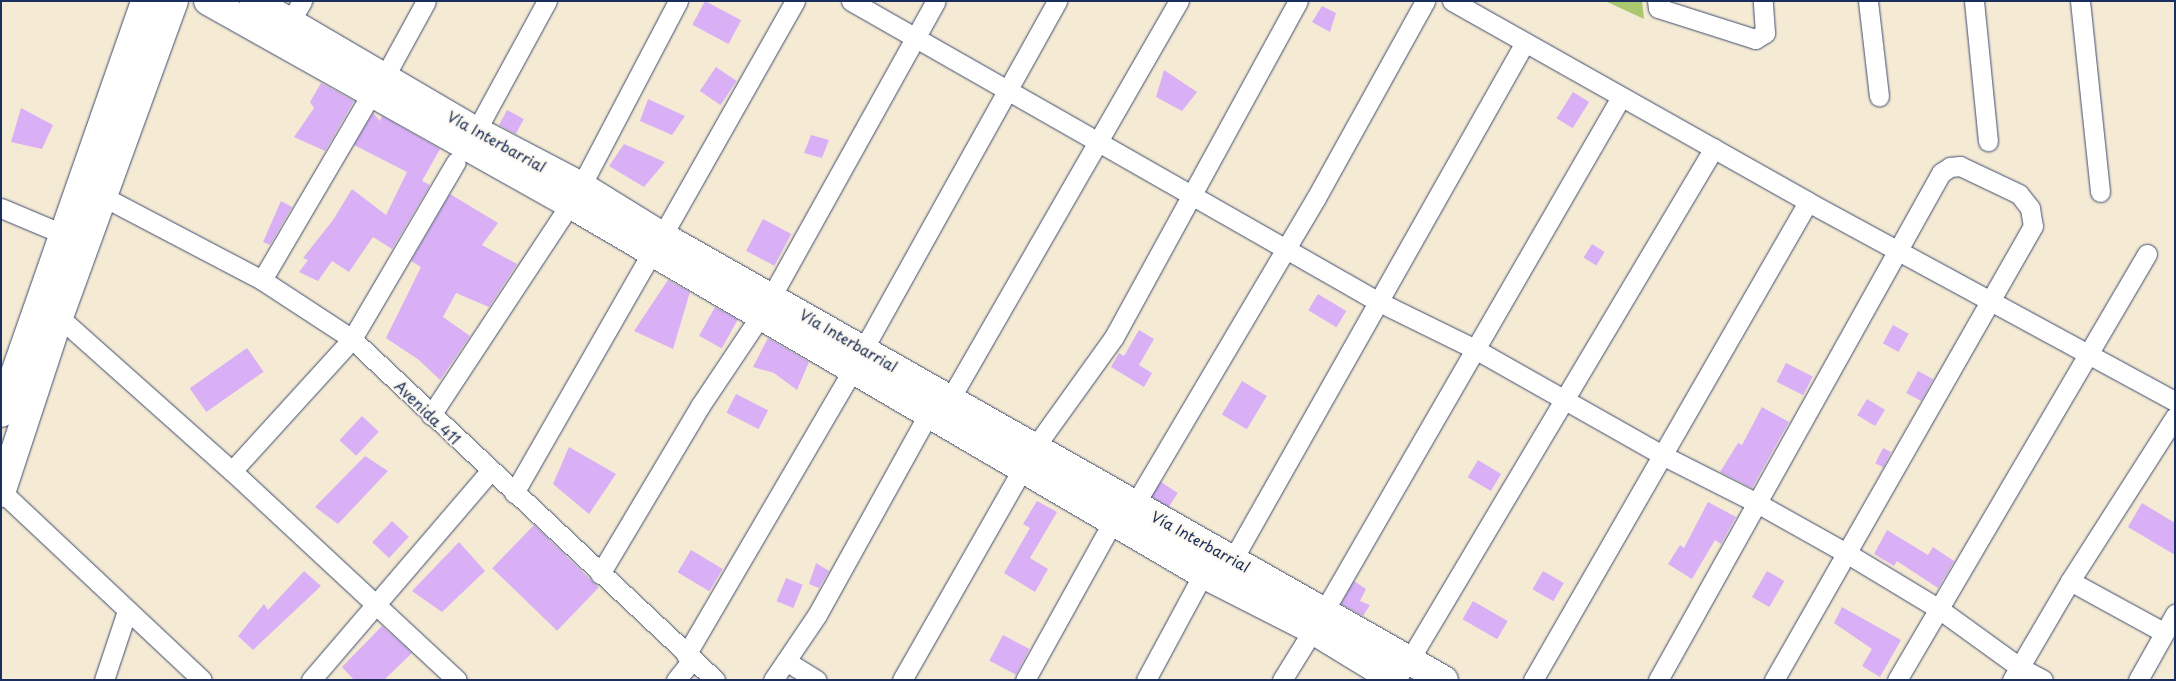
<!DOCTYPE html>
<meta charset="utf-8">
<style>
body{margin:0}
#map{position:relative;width:2176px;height:681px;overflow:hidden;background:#f5ead3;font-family:"Playpen Sans",sans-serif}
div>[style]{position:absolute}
.green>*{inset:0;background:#a9c86f}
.building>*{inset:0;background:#d9b0f6;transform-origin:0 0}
.roads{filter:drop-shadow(0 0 1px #3c4b70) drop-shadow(0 0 1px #3c4b70)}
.minor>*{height:19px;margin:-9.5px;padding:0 9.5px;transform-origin:9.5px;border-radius:9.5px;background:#fff}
.secondary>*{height:28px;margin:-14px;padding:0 14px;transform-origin:14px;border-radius:14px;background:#fff}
.primary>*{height:28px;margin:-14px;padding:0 14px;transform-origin:14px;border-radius:14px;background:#fff}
span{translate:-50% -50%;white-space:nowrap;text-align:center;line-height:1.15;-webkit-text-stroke:4px #fbf7ec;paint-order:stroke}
.street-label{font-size:15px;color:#1b2f5e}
.frame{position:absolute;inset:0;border:2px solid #1b2f5e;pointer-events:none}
</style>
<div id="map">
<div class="green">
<i style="clip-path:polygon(1605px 1px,1642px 1px,1644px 19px)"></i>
</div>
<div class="building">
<i style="left:705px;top:1px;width:41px;height:27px;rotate:28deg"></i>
<i style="clip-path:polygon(1322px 6px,1336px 13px,1330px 32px,1312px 22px)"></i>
<i style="left:716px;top:67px;width:25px;height:29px;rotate:34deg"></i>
<i style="clip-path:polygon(1164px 70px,1197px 92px,1182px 111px,1156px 97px)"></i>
<i style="clip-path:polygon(321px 83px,354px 101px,325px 151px,294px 137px,314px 108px,310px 102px)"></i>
<i style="left:1573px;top:92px;width:19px;height:31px;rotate:32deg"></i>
<i style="clip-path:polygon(648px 99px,685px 116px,672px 135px,640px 121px)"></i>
<i style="clip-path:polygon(21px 108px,53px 125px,42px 149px,11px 142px)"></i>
<i style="left:507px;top:110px;width:19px;height:17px;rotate:28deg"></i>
<i style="clip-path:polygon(373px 113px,380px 121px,382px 116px,440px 149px,422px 181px,430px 185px,392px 249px,373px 237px,349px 272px,332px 261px,318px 281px,299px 272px,308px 260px,303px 258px,333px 220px,352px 189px,386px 215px,407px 172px,354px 145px)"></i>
<i style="clip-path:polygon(811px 135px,829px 140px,822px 158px,804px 153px)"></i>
<i style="clip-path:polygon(624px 144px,665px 162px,644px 187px,609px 166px)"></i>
<i style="clip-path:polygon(450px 194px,498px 223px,482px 245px,517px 264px,489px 307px,456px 293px,443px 317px,470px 336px,440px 380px,419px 360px,386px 338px,421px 267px,411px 261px)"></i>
<i style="clip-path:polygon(281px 201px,292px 207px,270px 245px,263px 242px)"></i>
<i style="left:763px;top:219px;width:32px;height:36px;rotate:28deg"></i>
<i style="left:1592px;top:244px;width:15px;height:16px;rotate:32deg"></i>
<i style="clip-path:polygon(668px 280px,690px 292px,673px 349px,634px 331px)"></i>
<i style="left:1318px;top:294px;width:33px;height:19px;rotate:31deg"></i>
<i style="left:715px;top:307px;width:26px;height:33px;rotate:29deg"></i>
<i style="left:1893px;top:325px;width:18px;height:21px;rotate:29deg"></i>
<i style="clip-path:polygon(1139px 330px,1154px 339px,1139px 365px,1152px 373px,1144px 387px,1111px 367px,1119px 353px,1124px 356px)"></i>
<i style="clip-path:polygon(768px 338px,809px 362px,797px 390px,774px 373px,753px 367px)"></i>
<i style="left:247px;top:348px;width:29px;height:70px;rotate:55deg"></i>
<i style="left:1786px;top:363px;width:30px;height:21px;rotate:27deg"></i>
<i style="left:1918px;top:371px;width:17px;height:25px;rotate:28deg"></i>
<i style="left:1242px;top:381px;width:29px;height:39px;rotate:31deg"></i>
<i style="left:736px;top:394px;width:36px;height:21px;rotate:27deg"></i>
<i style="left:1867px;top:399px;width:21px;height:19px;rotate:31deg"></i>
<i style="clip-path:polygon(1762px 407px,1789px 422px,1752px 488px,1720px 472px,1738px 443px,1742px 445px)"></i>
<i style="left:362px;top:416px;width:23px;height:33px;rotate:43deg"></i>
<i style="clip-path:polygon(569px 447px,616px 474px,589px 514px,553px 484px)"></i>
<i style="left:1883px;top:448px;width:9px;height:17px;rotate:27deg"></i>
<i style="clip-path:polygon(365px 456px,388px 471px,338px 524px,315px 507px)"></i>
<i style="left:1478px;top:460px;width:27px;height:20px;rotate:31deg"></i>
<i style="left:1161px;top:482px;width:20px;height:17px;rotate:33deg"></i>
<i style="clip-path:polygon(1037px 501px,1057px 512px,1030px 558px,1048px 569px,1035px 592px,1004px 573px,1030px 528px,1023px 524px)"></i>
<i style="clip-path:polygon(1708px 502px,1736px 517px,1721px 544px,1715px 540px,1692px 579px,1668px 564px,1680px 545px,1684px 548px)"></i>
<i style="clip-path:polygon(2142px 503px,2175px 523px,2175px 555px,2128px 527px)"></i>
<i style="left:392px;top:521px;width:23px;height:29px;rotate:43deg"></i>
<i style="left:534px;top:525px;width:90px;height:60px;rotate:44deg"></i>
<i style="clip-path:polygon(1887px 530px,1928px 555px,1933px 547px,1954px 561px,1938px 588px,1897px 561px,1894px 566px,1874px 554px)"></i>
<i style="clip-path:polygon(459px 542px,485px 571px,442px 612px,412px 591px)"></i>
<i style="left:691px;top:550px;width:37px;height:26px;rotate:31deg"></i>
<i style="clip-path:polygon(816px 563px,829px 571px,819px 588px,809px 584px)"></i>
<i style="clip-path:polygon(304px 571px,321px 586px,253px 650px,238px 636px,264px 604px,268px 610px)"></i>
<i style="left:1543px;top:571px;width:24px;height:21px;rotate:30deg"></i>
<i style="left:1767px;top:571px;width:20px;height:30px;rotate:30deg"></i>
<i style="left:786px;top:578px;width:18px;height:25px;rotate:22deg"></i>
<i style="clip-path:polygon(1354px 581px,1366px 589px,1360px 601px,1370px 605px,1363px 616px,1341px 604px)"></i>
<i style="left:1473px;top:601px;width:40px;height:21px;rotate:30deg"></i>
<i style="clip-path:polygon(1842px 607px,1901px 640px,1880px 677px,1862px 666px,1872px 649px,1834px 623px)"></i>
<i style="clip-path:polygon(382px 626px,412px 653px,384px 680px,354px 680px,342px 667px)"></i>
<i style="left:1003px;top:635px;width:30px;height:29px;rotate:28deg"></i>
</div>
<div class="roads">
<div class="minor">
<i style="left:851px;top:1px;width:608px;rotate:29.69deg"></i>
<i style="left:1379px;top:302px;width:105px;rotate:26.1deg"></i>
<i style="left:1473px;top:348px;width:217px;rotate:29.5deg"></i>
<i style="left:1662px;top:455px;width:106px;rotate:26.8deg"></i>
<i style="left:1757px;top:503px;width:104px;rotate:29.3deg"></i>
<i style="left:1848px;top:554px;width:106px;rotate:31.1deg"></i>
<i style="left:1939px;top:609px;width:99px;rotate:35.9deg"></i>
<i style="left:2019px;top:667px;width:27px;rotate:28deg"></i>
<i style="left:1452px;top:1px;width:409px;rotate:29.4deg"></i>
<i style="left:1808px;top:202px;width:417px;rotate:28.5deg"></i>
<i style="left:1657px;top:1px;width:7px;rotate:82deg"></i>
<i style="left:1658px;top:8px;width:102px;rotate:17.7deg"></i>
<i style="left:1755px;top:39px;width:12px;rotate:-31deg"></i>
<i style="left:1765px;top:33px;width:32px;rotate:-94deg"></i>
<i style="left:1868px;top:1px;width:96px;rotate:83.4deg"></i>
<i style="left:1974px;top:1px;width:141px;rotate:84.3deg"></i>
<i style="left:2080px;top:1px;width:192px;rotate:84deg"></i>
<i style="left:289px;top:23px;width:26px;rotate:-59deg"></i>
<i style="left:476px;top:131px;width:148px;rotate:-61.4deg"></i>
<i style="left:581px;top:186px;width:209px;rotate:-62.3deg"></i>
<i style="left:102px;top:196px;width:181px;rotate:27.7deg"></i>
<i style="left:262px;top:280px;width:108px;rotate:33.2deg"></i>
<i style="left:352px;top:339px;width:498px;rotate:43.2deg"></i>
<i style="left:1px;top:208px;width:67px;rotate:22.8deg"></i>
<i style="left:662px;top:236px;width:270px;rotate:-60.5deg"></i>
<i style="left:262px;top:280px;width:216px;rotate:-59.6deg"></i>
<i style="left:371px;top:94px;width:23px;rotate:-52deg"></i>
<i style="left:385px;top:76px;width:85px;rotate:-61.3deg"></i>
<i style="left:59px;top:317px;width:232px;rotate:41.7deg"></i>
<i style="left:232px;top:471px;width:178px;rotate:-47.7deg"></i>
<i style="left:352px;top:339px;width:205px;rotate:-59.6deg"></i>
<i style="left:864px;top:348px;width:397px;rotate:-60.9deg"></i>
<i style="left:950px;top:399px;width:459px;rotate:-60.1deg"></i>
<i style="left:431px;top:415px;width:253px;rotate:-56.6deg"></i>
<i style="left:232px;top:471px;width:307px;rotate:42.9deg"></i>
<i style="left:2px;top:492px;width:274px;rotate:43.2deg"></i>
<i style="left:514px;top:493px;width:278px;rotate:-60.2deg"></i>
<i style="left:1135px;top:504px;width:356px;rotate:-59.4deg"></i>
<i style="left:1316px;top:198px;width:225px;rotate:-61deg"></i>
<i style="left:1233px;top:559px;width:592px;rotate:-60.53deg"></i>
<i style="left:600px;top:574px;width:196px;rotate:-59.2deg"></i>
<i style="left:700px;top:406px;width:110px;rotate:-56.2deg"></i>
<i style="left:761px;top:315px;width:359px;rotate:-60.9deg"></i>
<i style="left:2070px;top:581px;width:106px;rotate:28.7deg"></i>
<i style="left:1324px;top:611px;width:594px;rotate:-59.98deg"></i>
<i style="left:686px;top:655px;width:333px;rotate:-59.7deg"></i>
<i style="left:786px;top:661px;width:36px;rotate:32deg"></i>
<i style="left:1404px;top:669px;width:606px;rotate:-59.25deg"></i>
<i style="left:104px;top:680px;width:73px;rotate:-71.6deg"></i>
<i style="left:311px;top:680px;width:275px;rotate:-49.4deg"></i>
<i style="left:676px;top:680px;width:26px;rotate:-51deg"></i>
<i style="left:773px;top:680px;width:78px;rotate:-55.9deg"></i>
<i style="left:817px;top:615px;width:231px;rotate:-61deg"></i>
<i style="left:902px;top:680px;width:268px;rotate:-60.3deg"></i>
<i style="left:1035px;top:447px;width:135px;rotate:-54.3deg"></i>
<i style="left:1114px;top:337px;width:383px;rotate:-61.3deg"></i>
<i style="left:1025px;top:680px;width:182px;rotate:-61deg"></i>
<i style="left:1146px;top:680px;width:120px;rotate:-61.7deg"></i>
<i style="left:1282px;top:680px;width:59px;rotate:-58.2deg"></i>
<i style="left:1533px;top:680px;width:551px;rotate:-60.09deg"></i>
<i style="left:1658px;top:680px;width:581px;rotate:-60.83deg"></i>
<i style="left:1941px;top:173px;width:11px;rotate:-34deg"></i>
<i style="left:1950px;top:167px;width:10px;rotate:-6deg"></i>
<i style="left:1960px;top:166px;width:65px;rotate:25.4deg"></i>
<i style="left:2019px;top:194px;width:18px;rotate:52deg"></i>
<i style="left:2030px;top:208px;width:18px;rotate:81deg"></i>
<i style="left:2033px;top:226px;width:523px;rotate:119.7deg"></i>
<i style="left:1897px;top:680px;width:494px;rotate:-59.6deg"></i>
<i style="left:2012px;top:680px;width:115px;rotate:-59.6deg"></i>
<i style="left:2070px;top:581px;width:195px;rotate:-57.4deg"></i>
<i style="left:2138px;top:680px;width:76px;rotate:-60.7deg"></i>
</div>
<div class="secondary">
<i style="left:208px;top:1px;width:415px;rotate:29.3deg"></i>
<i style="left:570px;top:204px;width:733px;rotate:30.31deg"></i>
<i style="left:1203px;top:574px;width:123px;rotate:27deg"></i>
<i style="left:1313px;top:630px;width:96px;rotate:31.4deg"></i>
<i style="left:254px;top:1px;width:257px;rotate:30.4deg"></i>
<i style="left:476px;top:131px;width:119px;rotate:27.6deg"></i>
<i style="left:581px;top:186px;width:95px;rotate:31.7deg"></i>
<i style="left:662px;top:236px;width:899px;rotate:29.59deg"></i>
</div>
<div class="primary">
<i style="left:1px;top:413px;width:436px;rotate:-70.7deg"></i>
<i style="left:1px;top:493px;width:185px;rotate:-71.8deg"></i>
<i style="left:59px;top:317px;width:336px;rotate:-70deg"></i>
</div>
</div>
<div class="street-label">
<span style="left:497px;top:141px;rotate:29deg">Vía Interbarrial</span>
<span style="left:849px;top:340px;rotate:30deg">Vía Interbarrial</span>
<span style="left:428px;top:412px;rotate:44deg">Avenida 411</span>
<span style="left:1201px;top:541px;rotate:29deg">Vía Interbarrial</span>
</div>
<div class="frame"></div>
</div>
